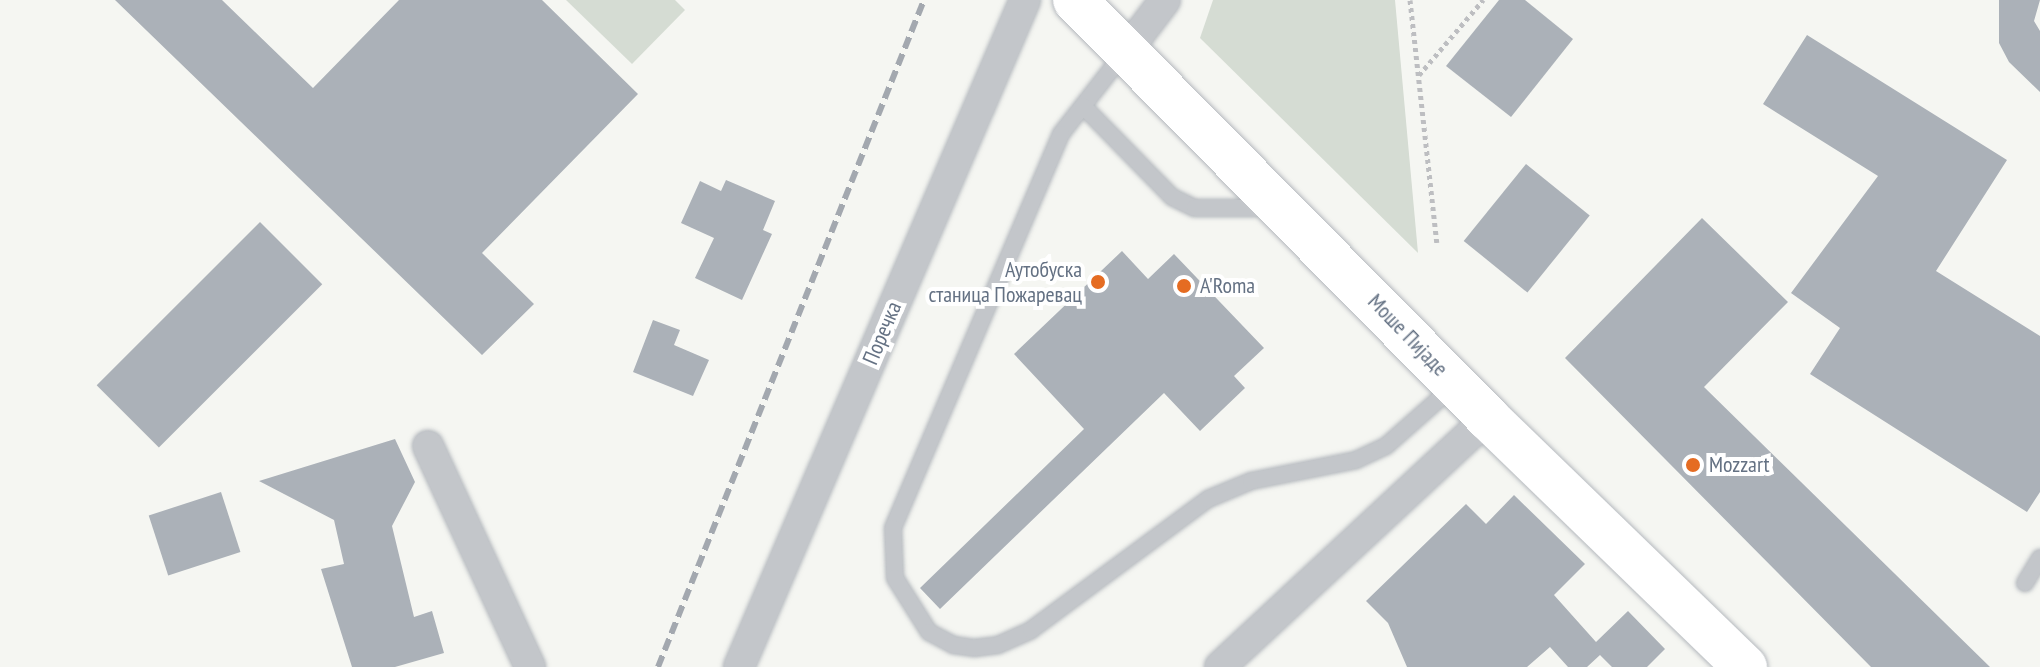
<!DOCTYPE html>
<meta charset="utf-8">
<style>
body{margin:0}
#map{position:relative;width:2040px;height:667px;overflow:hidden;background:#f5f6f2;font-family:"PT Sans Narrow",sans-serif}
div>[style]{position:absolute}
.green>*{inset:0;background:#d5dcd3}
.building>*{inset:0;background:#abb1b8;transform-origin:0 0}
.path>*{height:5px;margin-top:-2.5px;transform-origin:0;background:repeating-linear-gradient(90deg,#bdbec1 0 4px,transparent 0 8px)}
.roads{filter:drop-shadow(0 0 2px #b5b9be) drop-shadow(0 0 2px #b5b9be)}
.lane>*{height:16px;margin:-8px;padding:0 8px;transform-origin:8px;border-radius:8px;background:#c3c6ca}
.street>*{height:30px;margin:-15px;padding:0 15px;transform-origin:15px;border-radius:15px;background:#c3c6ca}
.secondary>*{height:44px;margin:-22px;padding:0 22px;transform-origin:22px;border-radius:22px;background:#fff}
.rail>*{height:6px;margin-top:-3px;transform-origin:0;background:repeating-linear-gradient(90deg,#a3a8af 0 12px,transparent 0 18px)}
.dots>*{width:22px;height:22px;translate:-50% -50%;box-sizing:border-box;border:4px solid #fff;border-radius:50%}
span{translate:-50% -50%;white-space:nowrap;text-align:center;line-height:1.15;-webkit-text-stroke:8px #fff;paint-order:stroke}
.poi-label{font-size:22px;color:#647183}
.right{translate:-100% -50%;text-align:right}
.left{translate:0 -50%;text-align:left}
.street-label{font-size:22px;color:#647183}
</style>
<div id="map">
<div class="green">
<i style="clip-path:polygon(566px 0,675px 0,685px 10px,632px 64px)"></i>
<i style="clip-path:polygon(1213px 0,1395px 0,1418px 253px,1200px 38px)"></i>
</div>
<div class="building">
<i style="clip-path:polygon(115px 0,222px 0,313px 88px,399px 0,542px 0,638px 94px,482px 253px,534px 304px,482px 355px)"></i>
<i style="clip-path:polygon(1499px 0,1525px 0,1573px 39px,1511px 117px,1446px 66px)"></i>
<i style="clip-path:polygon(1999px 0,2040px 0,2034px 21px,2040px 31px,2040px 92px,2009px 62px,1999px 43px)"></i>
<i style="clip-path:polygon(1807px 35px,2007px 160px,1936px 271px,2040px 336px,2040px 492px,2027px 512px,1810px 374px,1840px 328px,1791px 293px,1878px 176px,1763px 104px)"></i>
<i style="left:1526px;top:164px;width:82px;height:99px;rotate:39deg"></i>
<i style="clip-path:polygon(726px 180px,775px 201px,763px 230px,772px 234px,742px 300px,695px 278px,714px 238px,681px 223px,700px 181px,721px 191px)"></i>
<i style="clip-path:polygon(1702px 218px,1788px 302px,1704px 387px,1990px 667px,1871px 667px,1565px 358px)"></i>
<i style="left:260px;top:222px;width:88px;height:231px;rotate:45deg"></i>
<i style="clip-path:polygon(1122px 251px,1148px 279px,1174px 254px,1264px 348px,1234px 376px,1245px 388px,1200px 431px,1164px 393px,940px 609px,920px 588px,1084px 429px,1014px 354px)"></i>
<i style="clip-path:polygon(653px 320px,680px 330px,674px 345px,709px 360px,693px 396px,633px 372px)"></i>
<i style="clip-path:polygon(395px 439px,415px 482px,392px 526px,414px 617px,432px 611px,444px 653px,395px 667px,352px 667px,321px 569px,344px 564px,334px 520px,259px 481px)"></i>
<i style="left:221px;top:492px;width:63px;height:76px;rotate:72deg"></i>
<i style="clip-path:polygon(1514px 495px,1585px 564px,1554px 595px,1596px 642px,1628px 611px,1665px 649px,1647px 667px,1612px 667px,1600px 655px,1587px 667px,1568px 667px,1550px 647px,1527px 667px,1407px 667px,1388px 623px,1366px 601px,1466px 504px,1486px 524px)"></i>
</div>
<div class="path">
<i style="left:1410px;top:0;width:244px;rotate:83.7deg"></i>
<i style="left:1419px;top:75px;width:99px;rotate:-49.5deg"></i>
</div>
<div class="roads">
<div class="lane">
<i style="left:1124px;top:53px;width:103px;rotate:127.9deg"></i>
<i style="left:1061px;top:134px;width:428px;rotate:113.1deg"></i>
<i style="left:893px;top:528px;width:50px;rotate:87.7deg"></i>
<i style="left:895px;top:578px;width:64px;rotate:57.8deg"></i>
<i style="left:929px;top:632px;width:27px;rotate:28deg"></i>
<i style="left:953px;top:645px;width:21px;rotate:8deg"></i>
<i style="left:974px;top:648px;width:24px;rotate:-7deg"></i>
<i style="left:998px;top:645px;width:36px;rotate:-24deg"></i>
<i style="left:1031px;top:630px;width:220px;rotate:-36.5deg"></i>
<i style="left:1208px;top:499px;width:47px;rotate:-22.7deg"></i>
<i style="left:1251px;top:481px;width:107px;rotate:-11.3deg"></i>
<i style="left:1356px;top:460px;width:33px;rotate:-25deg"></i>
<i style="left:1386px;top:446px;width:92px;rotate:-41.5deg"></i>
<i style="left:1083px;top:106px;width:127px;rotate:45.6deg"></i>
<i style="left:1172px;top:197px;width:25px;rotate:26deg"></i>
<i style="left:1195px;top:208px;width:74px"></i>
<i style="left:2025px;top:583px;width:29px;rotate:-59deg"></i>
</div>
<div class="street">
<i style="left:1128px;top:49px;width:61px;rotate:-52.9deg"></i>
<i style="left:428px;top:446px;width:243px;rotate:65.2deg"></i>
<i style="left:739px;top:667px;width:726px;rotate:-66.79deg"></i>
<i style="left:1220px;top:667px;width:366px;rotate:-42.9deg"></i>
</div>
<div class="secondary">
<i style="left:1075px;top:0;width:588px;rotate:45.34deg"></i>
<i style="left:1488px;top:418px;width:358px;rotate:44.1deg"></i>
</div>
</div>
<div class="rail">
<i style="left:658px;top:667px;width:718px;rotate:-68.26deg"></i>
</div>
<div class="dots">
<i style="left:1098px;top:282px;background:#e56c22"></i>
<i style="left:1184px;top:286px;background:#e56c22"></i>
<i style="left:1693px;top:465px;background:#e56c22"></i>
</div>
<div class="poi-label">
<span class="right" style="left:1082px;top:282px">Аутобуска<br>станица Пожаревац</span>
<span class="left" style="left:1200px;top:286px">A'Roma</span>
<span class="left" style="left:1709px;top:465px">Mozzart</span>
</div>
<div class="street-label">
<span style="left:882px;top:333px;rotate:-67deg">Поречка</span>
<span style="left:1408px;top:335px;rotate:46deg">Моше Пијаде</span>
</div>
</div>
